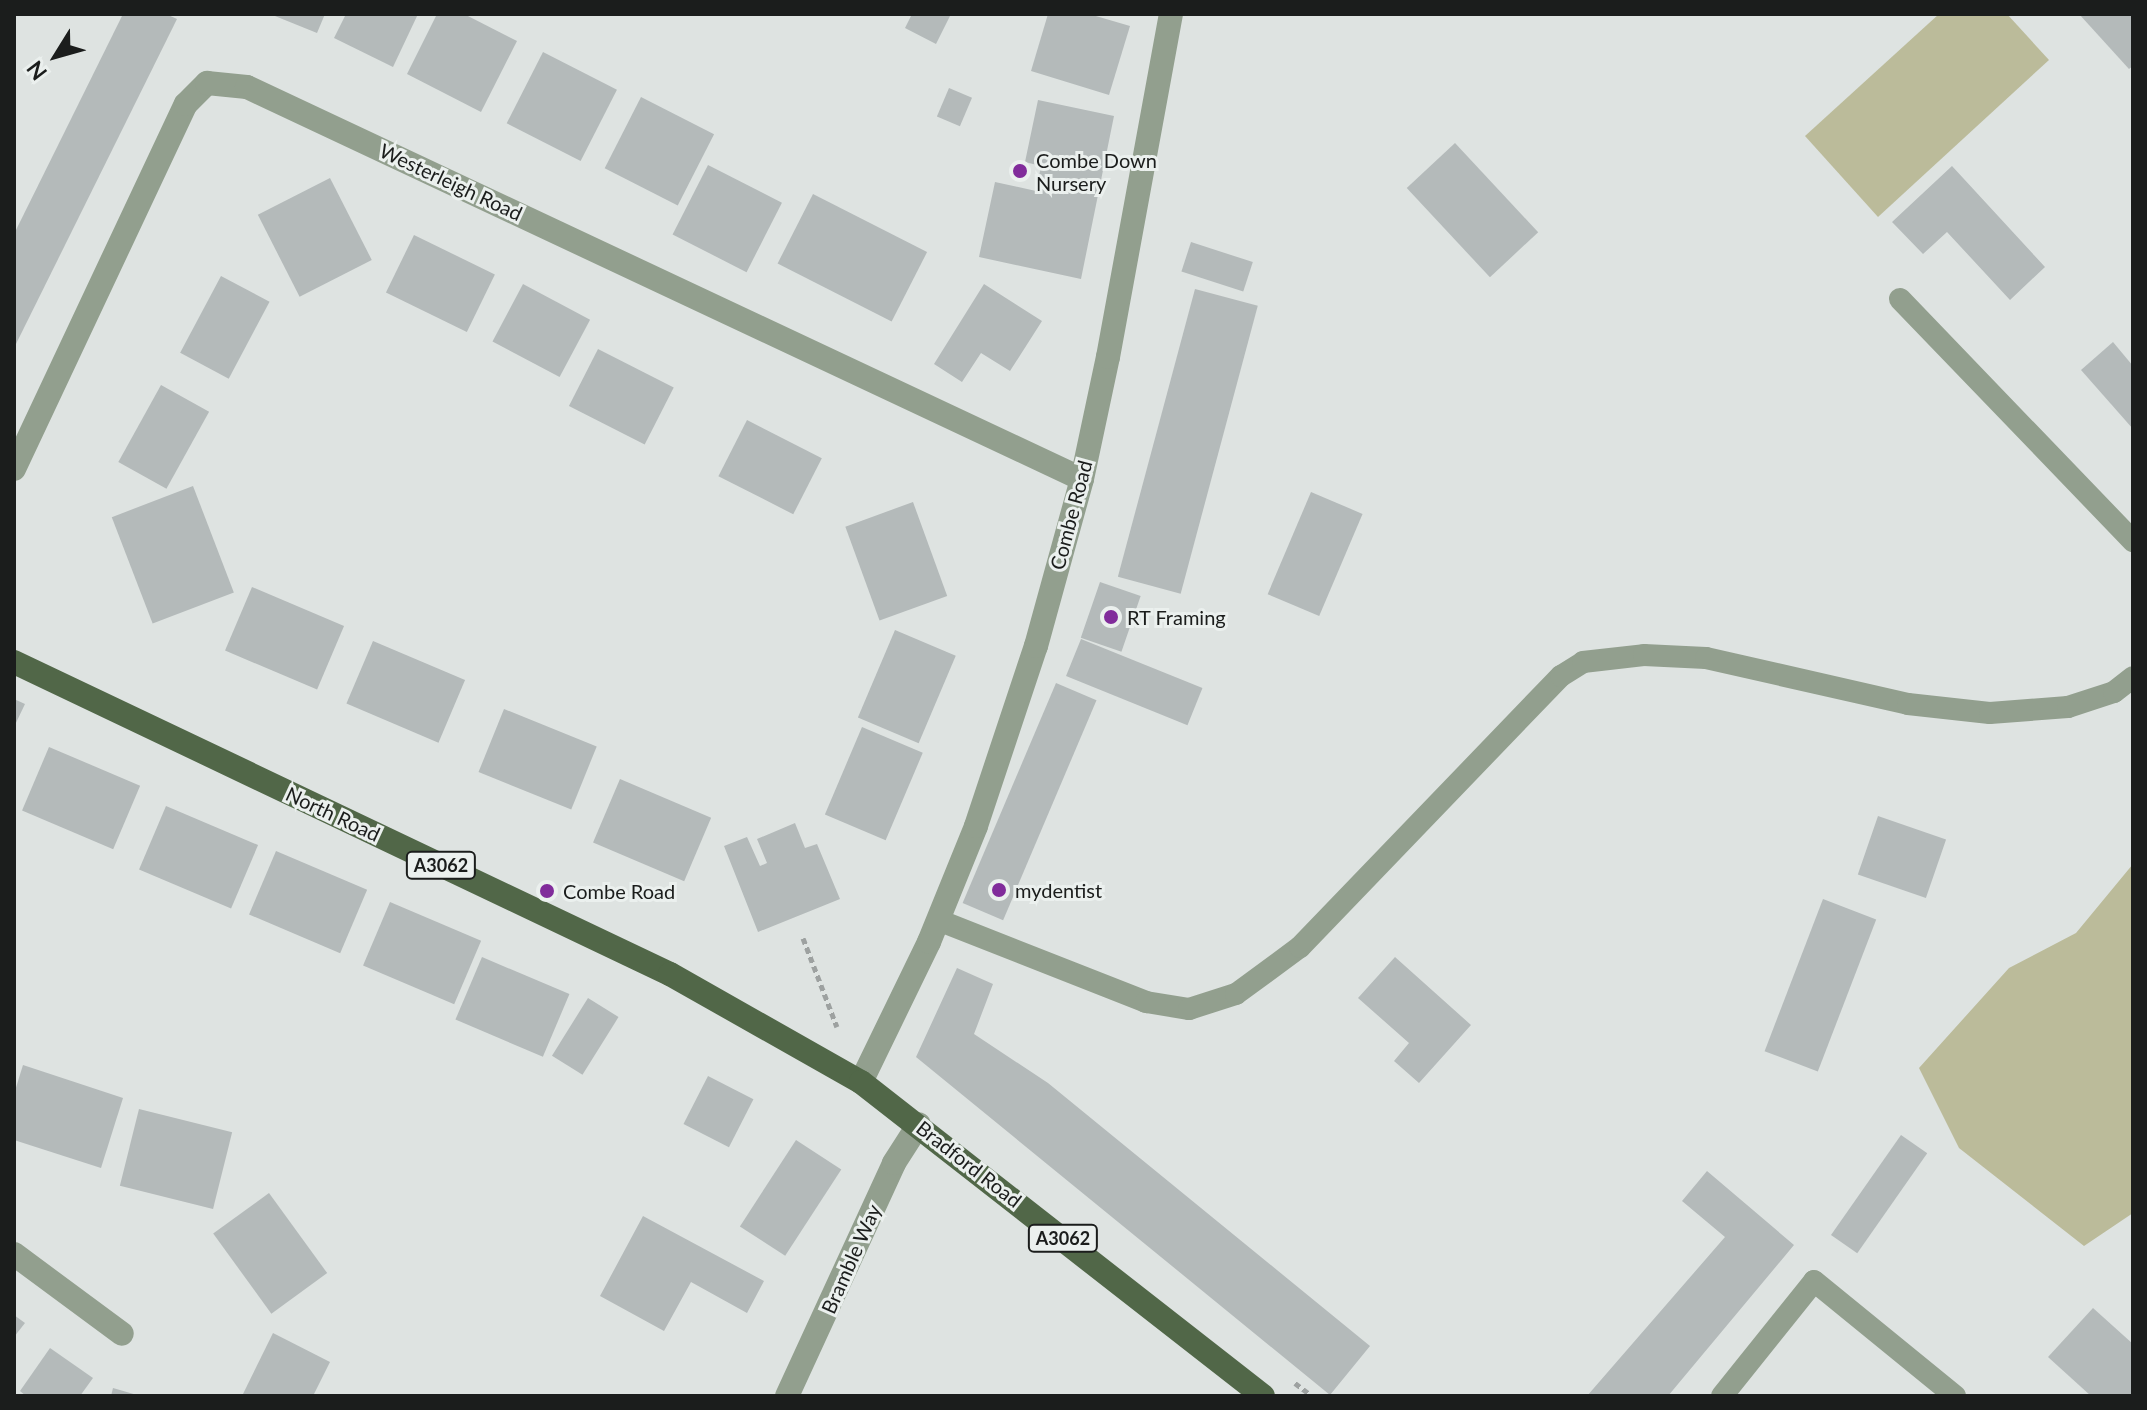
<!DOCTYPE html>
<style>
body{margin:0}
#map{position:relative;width:2147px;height:1410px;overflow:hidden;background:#dee3e1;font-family:Lato,sans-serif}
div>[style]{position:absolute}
.green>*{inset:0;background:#bbbb9a}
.building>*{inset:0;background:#b4baba;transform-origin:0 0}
.path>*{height:5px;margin-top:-2.5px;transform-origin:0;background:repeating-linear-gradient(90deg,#9da1a0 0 6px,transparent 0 10px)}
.lane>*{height:22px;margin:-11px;padding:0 11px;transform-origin:11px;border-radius:11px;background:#929f8e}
.street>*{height:24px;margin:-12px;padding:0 12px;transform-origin:12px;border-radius:12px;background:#929f8e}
.primary>*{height:24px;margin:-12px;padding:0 12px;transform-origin:12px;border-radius:12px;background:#516748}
.dots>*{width:22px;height:22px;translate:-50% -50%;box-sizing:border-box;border:4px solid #ebf0ee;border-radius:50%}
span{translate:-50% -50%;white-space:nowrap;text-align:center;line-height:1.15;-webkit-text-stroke:6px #ebf0ee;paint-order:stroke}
.shield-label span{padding:2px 6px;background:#ebf0ee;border:2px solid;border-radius:6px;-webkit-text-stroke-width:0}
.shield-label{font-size:18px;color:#1b1d1c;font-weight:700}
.poi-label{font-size:20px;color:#1b1d1c}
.left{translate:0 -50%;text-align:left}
.street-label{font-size:20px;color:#1b1d1c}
.frame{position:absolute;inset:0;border:16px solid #1b1d1c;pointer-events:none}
.north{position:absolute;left:16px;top:16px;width:80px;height:80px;-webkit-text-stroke:6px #ebf0ee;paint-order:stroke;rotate:233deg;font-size:22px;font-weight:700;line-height:32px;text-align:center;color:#1b1d1c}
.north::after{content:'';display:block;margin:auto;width:28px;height:36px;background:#1b1d1c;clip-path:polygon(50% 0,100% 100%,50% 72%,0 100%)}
</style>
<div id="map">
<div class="green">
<i style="clip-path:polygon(1939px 14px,2007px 14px,2049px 60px,1878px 217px,1805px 136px)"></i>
<i style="clip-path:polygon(2133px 864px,2133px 1213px,2084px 1246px,1959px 1148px,1919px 1068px,2009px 968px,2076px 933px)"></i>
</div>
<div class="building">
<i style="clip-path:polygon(123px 14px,166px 14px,177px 19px,14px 348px,14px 234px)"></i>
<i style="clip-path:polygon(270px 14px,325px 14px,317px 33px)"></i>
<i style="clip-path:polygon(346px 14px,418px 14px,393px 67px,334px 38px)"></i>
<i style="clip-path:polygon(437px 14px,464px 14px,517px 41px,481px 112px,407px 74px)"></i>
<i style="clip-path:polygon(912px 14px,951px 14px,936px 44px,905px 28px)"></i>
<i style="clip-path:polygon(1048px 14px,1089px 14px,1130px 26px,1109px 95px,1031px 71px)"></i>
<i style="clip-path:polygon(2079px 14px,2133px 14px,2133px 66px,2129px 69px)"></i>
<i style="left:543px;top:52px;width:83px;height:80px;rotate:27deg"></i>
<i style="left:949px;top:88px;width:25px;height:31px;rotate:23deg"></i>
<i style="left:641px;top:97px;width:82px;height:80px;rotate:27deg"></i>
<i style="clip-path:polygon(1038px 100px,1114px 116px,1081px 279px,979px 257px,995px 182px,1036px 191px,1041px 166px,1025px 162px)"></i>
<i style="left:1455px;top:143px;width:122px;height:66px;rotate:47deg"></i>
<i style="left:708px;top:165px;width:83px;height:78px;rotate:27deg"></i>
<i style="clip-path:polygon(1952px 166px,2045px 267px,2010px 300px,1947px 232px,1923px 254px,1892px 222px)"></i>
<i style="left:330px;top:178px;width:92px;height:81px;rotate:63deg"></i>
<i style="left:813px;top:194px;width:128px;height:78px;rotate:27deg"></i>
<i style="left:414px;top:235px;width:90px;height:64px;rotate:26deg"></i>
<i style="left:1191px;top:242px;width:65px;height:31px;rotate:18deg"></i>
<i style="left:221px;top:276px;width:55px;height:87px;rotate:28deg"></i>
<i style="left:523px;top:284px;width:76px;height:65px;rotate:28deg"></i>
<i style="clip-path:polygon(984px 284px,1042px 321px,1010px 371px,981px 353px,962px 382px,934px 364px)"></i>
<i style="left:1195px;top:289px;width:65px;height:298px;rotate:15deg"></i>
<i style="clip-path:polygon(2113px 342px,2133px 366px,2133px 429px,2081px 370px)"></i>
<i style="left:598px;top:349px;width:85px;height:64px;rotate:27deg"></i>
<i style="left:161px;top:385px;width:55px;height:88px;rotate:29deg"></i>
<i style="left:747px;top:420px;width:84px;height:63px;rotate:27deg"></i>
<i style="left:193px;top:486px;width:114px;height:87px;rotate:69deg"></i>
<i style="left:1311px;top:492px;width:56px;height:111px;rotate:23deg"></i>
<i style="left:913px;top:502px;width:100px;height:72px;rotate:70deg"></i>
<i style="left:1100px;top:582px;width:43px;height:59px;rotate:19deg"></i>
<i style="left:252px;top:587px;width:100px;height:69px;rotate:23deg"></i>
<i style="left:895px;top:630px;width:66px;height:95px;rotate:23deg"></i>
<i style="left:1081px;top:639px;width:131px;height:40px;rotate:22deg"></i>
<i style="left:373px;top:641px;width:100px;height:68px;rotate:23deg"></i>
<i style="left:1056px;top:683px;width:44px;height:239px;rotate:23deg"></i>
<i style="clip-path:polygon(14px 699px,25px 704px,14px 727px)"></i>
<i style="left:504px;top:709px;width:100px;height:68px;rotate:22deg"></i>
<i style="left:862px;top:727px;width:66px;height:95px;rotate:23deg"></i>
<i style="left:49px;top:747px;width:99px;height:69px;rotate:23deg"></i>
<i style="left:620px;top:779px;width:99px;height:69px;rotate:23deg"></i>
<i style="left:166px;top:806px;width:100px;height:69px;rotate:23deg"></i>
<i style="left:1878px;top:816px;width:72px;height:62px;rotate:19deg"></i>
<i style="clip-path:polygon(795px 823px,805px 848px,817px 844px,840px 899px,758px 932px,724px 846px,747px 837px,760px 866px,767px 863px,757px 839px)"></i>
<i style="left:276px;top:851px;width:99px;height:69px;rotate:23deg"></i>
<i style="left:1823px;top:899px;width:57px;height:163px;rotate:21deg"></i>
<i style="left:390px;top:902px;width:99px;height:69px;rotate:23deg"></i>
<i style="left:482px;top:957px;width:95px;height:68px;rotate:23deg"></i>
<i style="clip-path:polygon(1395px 957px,1471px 1025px,1419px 1083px,1394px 1061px,1409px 1043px,1358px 998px)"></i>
<i style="clip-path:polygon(957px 968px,993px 984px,974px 1034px,1048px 1083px,1370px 1346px,1330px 1395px,916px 1057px)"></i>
<i style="left:588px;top:998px;width:36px;height:68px;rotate:32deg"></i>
<i style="clip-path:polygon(23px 1065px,123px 1098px,101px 1168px,14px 1140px,14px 1094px)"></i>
<i style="left:708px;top:1076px;width:51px;height:54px;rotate:27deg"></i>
<i style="left:139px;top:1109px;width:96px;height:79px;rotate:14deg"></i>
<i style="left:1901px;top:1135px;width:32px;height:122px;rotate:35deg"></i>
<i style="left:796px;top:1140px;width:54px;height:103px;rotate:33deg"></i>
<i style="clip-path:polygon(1707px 1171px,1794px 1245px,1668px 1396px,1587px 1396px,1725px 1237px,1682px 1201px)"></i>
<i style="left:269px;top:1193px;width:99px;height:69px;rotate:54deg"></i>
<i style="clip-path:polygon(643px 1216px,764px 1281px,747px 1313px,691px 1282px,664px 1331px,600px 1296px)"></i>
<i style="clip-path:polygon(2093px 1308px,2133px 1344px,2133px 1396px,2091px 1396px,2048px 1357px)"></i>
<i style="clip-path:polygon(14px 1315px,25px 1323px,14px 1337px)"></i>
<i style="clip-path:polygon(273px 1333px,330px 1362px,313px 1396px,242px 1396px)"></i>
<i style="clip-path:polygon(50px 1348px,93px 1378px,80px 1396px,26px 1396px,20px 1391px)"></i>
<i style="clip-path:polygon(113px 1388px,137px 1395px,136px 1396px,111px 1396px)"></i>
</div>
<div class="path">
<i style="left:803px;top:938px;width:95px;rotate:69.1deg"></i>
<i style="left:1295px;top:1383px;width:21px;rotate:37deg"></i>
</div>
<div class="lane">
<i style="left:1900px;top:299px;width:336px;rotate:46.1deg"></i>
<i style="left:938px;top:920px;width:224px;rotate:21.5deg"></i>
<i style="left:1146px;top:1002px;width:44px;rotate:9.2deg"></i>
<i style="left:1189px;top:1009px;width:49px;rotate:-17.7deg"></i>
<i style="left:1236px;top:994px;width:79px;rotate:-36.3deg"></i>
<i style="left:1300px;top:947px;width:376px;rotate:-46.1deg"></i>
<i style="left:1561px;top:676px;width:26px;rotate:-32deg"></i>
<i style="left:1583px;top:662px;width:61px;rotate:-6.5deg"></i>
<i style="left:1644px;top:655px;width:62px;rotate:2.8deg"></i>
<i style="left:1706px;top:658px;width:207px;rotate:12.8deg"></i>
<i style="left:1908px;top:704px;width:82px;rotate:6.3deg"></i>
<i style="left:1990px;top:713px;width:78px;rotate:-4.4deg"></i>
<i style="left:2068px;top:707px;width:48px;rotate:-18.1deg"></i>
<i style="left:2114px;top:692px;width:24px;rotate:-38deg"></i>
<i style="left:1722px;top:1396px;width:147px;rotate:-51.3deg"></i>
<i style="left:1814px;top:1281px;width:182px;rotate:39.2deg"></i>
</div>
<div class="street">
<i style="left:14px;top:469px;width:403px;rotate:-64.8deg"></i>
<i style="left:186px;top:104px;width:30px;rotate:-45deg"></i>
<i style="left:207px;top:83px;width:40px;rotate:5.7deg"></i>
<i style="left:247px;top:87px;width:922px;rotate:25.15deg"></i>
<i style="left:861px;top:1082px;width:156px;rotate:-64.1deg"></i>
<i style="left:929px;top:942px;width:125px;rotate:-67.9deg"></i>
<i style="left:976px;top:826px;width:190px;rotate:-71.6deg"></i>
<i style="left:1036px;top:646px;width:173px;rotate:-74.6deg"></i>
<i style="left:1082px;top:479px;width:125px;rotate:-78deg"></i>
<i style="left:1108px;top:357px;width:349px;rotate:-79.6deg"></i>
<i style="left:14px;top:1254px;width:134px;rotate:36.5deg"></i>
<i style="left:787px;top:1396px;width:256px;rotate:-65.3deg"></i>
<i style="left:894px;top:1163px;width:46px;rotate:-57.3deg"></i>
</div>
<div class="primary">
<i style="left:14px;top:662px;width:726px;rotate:25.44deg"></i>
<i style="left:670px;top:974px;width:219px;rotate:29.5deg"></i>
<i style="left:861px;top:1082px;width:510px;rotate:37.99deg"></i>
</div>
<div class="dots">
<i style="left:1020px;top:171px;background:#812c9b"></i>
<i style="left:1111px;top:617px;background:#812c9b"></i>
<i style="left:999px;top:890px;background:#812c9b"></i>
<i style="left:547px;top:891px;background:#812c9b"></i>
</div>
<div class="shield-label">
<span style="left:441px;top:865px">A3062</span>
<span style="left:1063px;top:1238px">A3062</span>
</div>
<div class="poi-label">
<span class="left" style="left:1036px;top:172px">Combe Down<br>Nursery</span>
<span class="left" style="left:1127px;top:617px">RT Framing</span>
<span class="left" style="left:1015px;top:890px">mydentist</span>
<span class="left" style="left:563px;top:891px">Combe Road</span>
</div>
<div class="street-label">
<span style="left:451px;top:182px;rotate:25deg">Westerleigh Road</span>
<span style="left:1071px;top:515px;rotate:-75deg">Combe Road</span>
<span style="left:333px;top:814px;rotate:25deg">North Road</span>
<span style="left:969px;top:1164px;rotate:38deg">Bradford Road</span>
<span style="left:851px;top:1259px;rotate:-66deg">Bramble Way</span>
</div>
<div class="frame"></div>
<div class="north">N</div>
</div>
